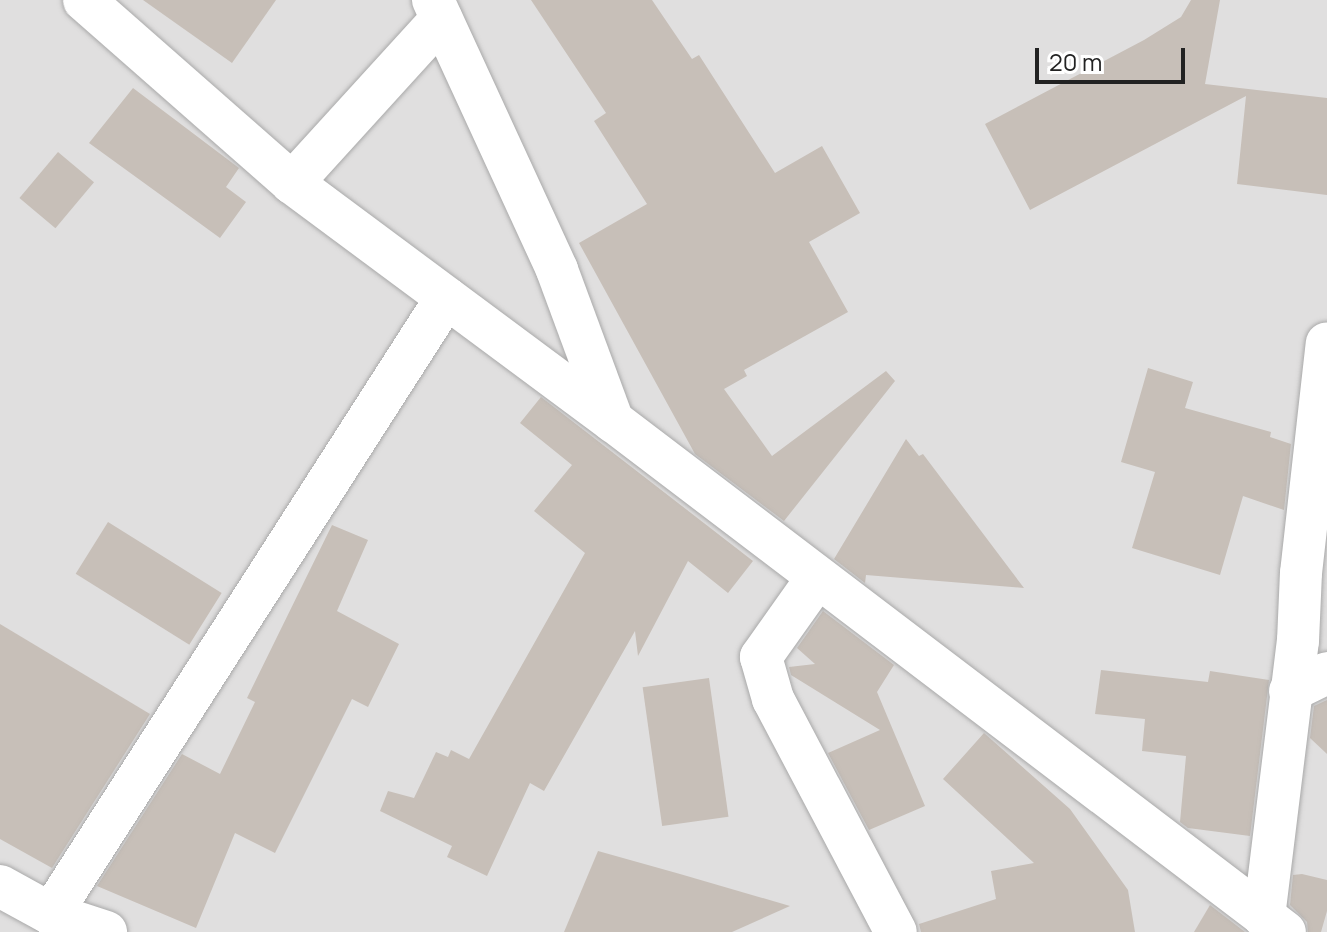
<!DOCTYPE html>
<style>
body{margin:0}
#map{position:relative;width:1327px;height:932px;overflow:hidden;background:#f2efe9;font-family:Manrope,sans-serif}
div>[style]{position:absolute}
.residential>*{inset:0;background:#e0dfdf;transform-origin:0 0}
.building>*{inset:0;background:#c7bfb8;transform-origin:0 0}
.roads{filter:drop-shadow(0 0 2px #a9a9a9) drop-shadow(0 0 2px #a9a9a9)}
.minor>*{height:42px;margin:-21px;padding:0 21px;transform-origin:21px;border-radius:21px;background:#fff}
span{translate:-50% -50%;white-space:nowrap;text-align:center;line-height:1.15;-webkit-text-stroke:6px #fff;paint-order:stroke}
.scale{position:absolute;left:1035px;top:48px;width:150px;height:36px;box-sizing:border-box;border:4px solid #222;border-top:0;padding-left:10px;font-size:24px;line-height:28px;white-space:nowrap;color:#222;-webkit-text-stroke:6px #fff;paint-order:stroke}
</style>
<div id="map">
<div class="residential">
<i style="left:0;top:0;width:1327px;height:932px"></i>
</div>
<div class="building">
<i style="clip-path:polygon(143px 0,276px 0,232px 63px)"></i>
<i style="clip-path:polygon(531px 0,652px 0,692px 59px,699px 55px,775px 173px,822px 146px,860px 213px,809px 242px,848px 312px,744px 370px,747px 376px,724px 389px,772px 456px,886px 371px,895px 381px,784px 521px,695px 454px,579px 243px,647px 204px,594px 121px,606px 113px)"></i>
<i style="clip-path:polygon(1191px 0,1220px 0,1205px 84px,1327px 98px,1327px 195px,1237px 184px,1246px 96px,1030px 210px,985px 124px,1144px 40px,1181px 17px)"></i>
<i style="clip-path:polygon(133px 88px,239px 168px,226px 187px,246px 202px,220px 238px,89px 143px)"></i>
<i style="left:58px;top:152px;width:47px;height:60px;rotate:40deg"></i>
<i style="clip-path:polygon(1148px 368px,1193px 382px,1185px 408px,1271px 432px,1270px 437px,1291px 444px,1284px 510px,1243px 496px,1220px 575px,1132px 548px,1155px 472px,1121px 462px)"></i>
<i style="clip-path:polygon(541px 397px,753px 561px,728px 593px,688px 561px,638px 656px,635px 631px,544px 791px,530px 783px,487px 876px,447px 857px,452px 846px,380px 811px,388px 791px,414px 798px,436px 752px,448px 757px,451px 750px,469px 759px,585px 553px,534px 511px,572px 465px,520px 423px)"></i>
<i style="clip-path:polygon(906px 439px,919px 456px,923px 454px,1024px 588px,866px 575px,865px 583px,834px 559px)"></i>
<i style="left:108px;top:522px;width:134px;height:61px;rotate:32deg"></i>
<i style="clip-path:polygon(332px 525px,368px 540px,337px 611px,399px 644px,368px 707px,352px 699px,275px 853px,235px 833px,196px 928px,97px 886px,182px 754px,220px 774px,255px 702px,247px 698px)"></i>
<i style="clip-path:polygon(823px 611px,894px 665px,877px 692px,925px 806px,869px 830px,828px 753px,880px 730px,791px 675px,789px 667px,815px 664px,797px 648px)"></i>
<i style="clip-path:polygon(0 624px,150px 714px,52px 868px,0 839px)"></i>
<i style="clip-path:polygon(1101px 670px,1208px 682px,1210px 671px,1269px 680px,1250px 836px,1188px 828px,1180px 822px,1186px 756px,1142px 751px,1145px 719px,1095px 714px)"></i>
<i style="left:709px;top:678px;width:140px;height:67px;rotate:82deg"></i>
<i style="clip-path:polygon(1327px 700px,1327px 754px,1310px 738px,1314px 706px)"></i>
<i style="clip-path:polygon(984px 733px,1070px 809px,1128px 890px,1135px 932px,921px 932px,919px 924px,996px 899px,991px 871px,1034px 863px,943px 779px)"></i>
<i style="clip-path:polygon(598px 851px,680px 874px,790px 906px,732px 932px,564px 932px)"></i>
<i style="clip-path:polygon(1302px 874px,1327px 880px,1327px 911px,1321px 932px,1308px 932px,1307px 922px,1290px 905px,1293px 875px)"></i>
<i style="clip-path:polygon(1210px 905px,1245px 932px,1194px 932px)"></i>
</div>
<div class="roads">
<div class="minor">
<i style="left:84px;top:0;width:277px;rotate:41.3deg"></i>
<i style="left:292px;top:183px;width:400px;rotate:36.6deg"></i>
<i style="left:613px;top:421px;width:844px;rotate:37.25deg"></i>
<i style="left:433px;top:0;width:297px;rotate:65.3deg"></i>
<i style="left:557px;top:270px;width:161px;rotate:69.7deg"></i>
<i style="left:292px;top:183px;width:222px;rotate:-47.7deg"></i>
<i style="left:817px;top:578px;width:97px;rotate:125.3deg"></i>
<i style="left:761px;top:657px;width:44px;rotate:74.1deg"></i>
<i style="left:773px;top:699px;width:263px;rotate:62.2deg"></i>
<i style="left:1290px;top:691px;width:41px;rotate:-25.9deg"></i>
<i style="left:0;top:886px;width:58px;rotate:28.8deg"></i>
<i style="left:51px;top:914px;width:58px;rotate:18.1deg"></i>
<i style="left:51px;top:914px;width:732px;rotate:-57.33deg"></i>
<i style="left:1264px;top:917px;width:278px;rotate:-83deg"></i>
<i style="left:1298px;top:641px;width:68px;rotate:-87.5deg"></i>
<i style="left:1301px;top:573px;width:231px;rotate:-83.6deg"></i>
</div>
</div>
<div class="scale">20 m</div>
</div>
